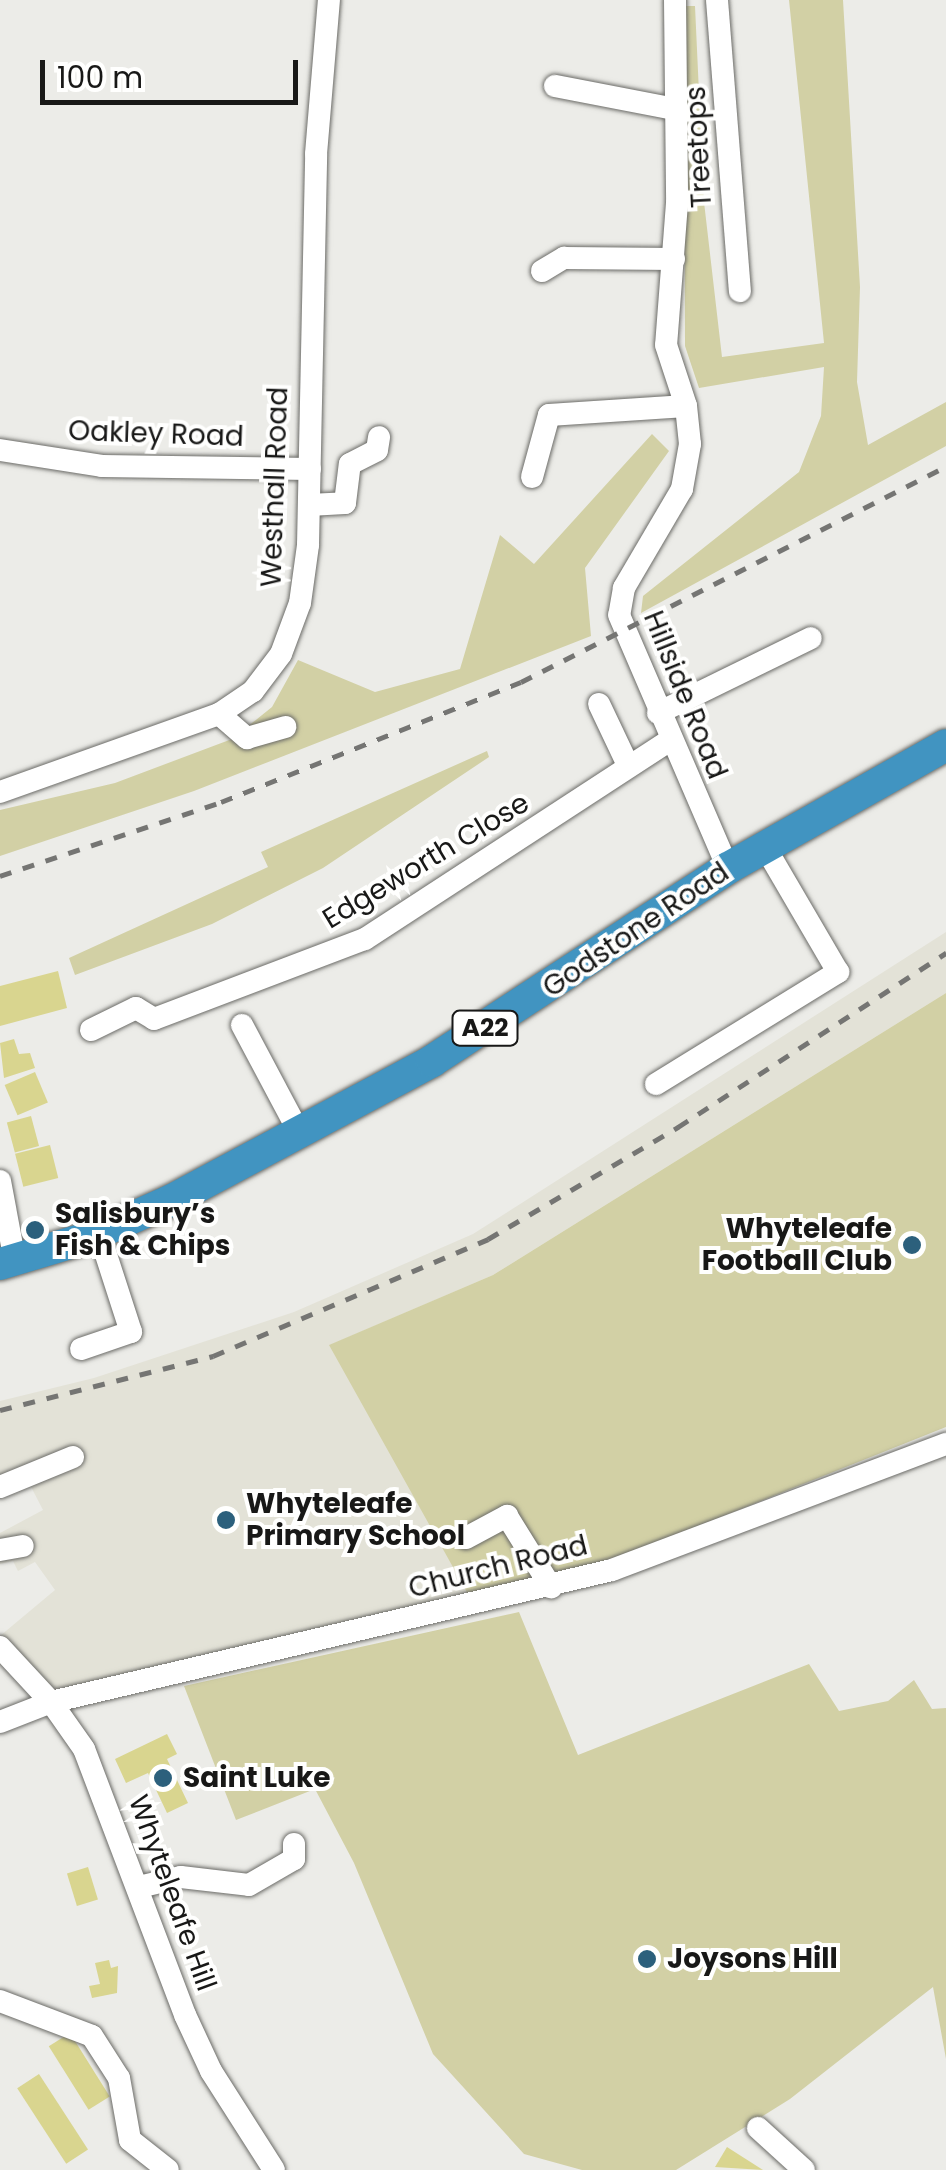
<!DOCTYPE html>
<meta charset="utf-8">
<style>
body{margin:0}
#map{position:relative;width:946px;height:2170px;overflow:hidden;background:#ecece8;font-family:Poppins,sans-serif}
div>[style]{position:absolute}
.built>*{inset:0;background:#e3e2d7}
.green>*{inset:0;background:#d2d0a5}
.building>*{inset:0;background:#d9d58f;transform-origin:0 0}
.roads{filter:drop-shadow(0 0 2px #6b6b67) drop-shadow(0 0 2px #6b6b67)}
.minor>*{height:22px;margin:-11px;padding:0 11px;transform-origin:11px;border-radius:11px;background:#fff}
.highway>*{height:32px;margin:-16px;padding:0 16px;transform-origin:16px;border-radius:16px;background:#4194c1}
.rail>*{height:5px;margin-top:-2.5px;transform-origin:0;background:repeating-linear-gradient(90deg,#757573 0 12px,transparent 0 24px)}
.dots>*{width:28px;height:28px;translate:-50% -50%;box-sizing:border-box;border:5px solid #fffffe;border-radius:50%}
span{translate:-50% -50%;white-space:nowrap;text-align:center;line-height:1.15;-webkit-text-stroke:8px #fffffe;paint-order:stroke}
.shield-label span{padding:2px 8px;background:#fffffe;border:2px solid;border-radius:8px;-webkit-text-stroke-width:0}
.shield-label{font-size:25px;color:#181817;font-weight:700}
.street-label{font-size:28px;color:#181817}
.poi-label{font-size:28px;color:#181817;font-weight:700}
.left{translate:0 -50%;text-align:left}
.right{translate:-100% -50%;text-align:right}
.scale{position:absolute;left:40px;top:60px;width:258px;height:45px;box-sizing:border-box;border:5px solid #181817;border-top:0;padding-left:12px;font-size:30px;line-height:35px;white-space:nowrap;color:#181817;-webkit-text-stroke:8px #fffffe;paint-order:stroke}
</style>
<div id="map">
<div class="built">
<i style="clip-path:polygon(946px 932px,946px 993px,493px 1275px,330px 1345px,474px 1602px,54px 1696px,0 1636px,55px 1590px,35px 1562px,18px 1571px,13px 1561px,0 1564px,0 1533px,43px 1510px,29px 1483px,0 1494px,0 1401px,94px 1378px,294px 1312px,473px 1234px)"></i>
</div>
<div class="green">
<i style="clip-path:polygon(789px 0,843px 0,860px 287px,857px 382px,868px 445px,946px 402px,946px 446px,641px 613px,643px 596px,799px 472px,821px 416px,824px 367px,699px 388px,685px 346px,684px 6px,695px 6px,704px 202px,722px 357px,824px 343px)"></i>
<i style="clip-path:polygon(652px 434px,669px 451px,585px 568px,591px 636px,194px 791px,0 856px,0 810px,115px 783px,232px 739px,272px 707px,298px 660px,375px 692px,460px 669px,500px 535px,534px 564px)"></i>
<i style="clip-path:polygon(487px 751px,489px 757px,323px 868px,212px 924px,75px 975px,69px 958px,268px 867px,261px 852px)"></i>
<i style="clip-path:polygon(946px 993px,946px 1427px,641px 1549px,473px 1603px,329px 1345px,493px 1275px)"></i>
<i style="clip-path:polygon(519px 1612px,578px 1755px,809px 1664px,839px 1711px,888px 1701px,914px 1680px,932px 1709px,946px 1708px,946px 2059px,933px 1987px,790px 2099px,676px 2170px,582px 2170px,524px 2154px,433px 2054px,354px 1863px,315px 1789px,236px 1820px,184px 1686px)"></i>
</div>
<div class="building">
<i style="clip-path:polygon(58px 971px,67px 1008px,0 1026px,0 986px)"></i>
<i style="clip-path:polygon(14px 1039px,19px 1054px,30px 1053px,35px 1068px,4px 1078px,0 1043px)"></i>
<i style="left:35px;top:1072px;width:33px;height:33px;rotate:67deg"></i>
<i style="left:31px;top:1116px;width:31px;height:25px;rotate:75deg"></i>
<i style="left:50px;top:1145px;width:34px;height:36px;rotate:76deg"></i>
<i style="clip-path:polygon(167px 1734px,177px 1754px,167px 1759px,188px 1803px,167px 1813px,148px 1773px,126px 1783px,115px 1759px)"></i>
<i style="left:88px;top:1867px;width:34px;height:22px;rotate:73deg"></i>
<i style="clip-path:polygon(109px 1960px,111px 1968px,118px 1966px,117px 1993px,92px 1998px,89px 1986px,100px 1984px,95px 1963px)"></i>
<i style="left:70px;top:2033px;width:75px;height:25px;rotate:58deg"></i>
<i style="left:39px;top:2074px;width:90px;height:26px;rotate:57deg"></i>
<i style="clip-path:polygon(727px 2147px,763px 2170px,715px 2167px)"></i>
</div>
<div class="roads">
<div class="minor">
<i style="left:675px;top:0;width:203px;rotate:89.4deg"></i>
<i style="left:677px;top:203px;width:142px;rotate:94.4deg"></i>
<i style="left:666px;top:345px;width:64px;rotate:71.8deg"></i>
<i style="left:686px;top:406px;width:38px;rotate:84deg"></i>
<i style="left:690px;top:444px;width:46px;rotate:100.1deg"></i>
<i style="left:682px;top:489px;width:115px;rotate:120.4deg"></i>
<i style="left:624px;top:588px;width:27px;rotate:100deg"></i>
<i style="left:619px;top:615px;width:275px;rotate:66.7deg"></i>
<i style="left:717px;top:0;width:292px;rotate:85.5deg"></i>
<i style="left:555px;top:86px;width:122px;rotate:10.9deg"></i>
<i style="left:542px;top:271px;width:26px;rotate:-31deg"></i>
<i style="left:564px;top:258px;width:110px;rotate:0.5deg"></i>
<i style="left:0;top:450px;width:103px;rotate:8.9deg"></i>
<i style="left:102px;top:466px;width:208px;rotate:0.8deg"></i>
<i style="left:532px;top:477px;width:64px;rotate:-74.7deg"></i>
<i style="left:549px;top:415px;width:137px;rotate:-3.8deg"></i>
<i style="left:309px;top:505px;width:36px;rotate:-3deg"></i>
<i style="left:345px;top:503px;width:39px;rotate:-83deg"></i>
<i style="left:350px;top:464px;width:30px;rotate:-27deg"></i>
<i style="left:377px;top:450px;width:13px;rotate:-81deg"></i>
<i style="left:599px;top:704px;width:68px;rotate:64.6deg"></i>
<i style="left:658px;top:713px;width:170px;rotate:-26.1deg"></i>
<i style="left:219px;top:714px;width:37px;rotate:41deg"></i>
<i style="left:247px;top:738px;width:40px;rotate:-16deg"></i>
<i style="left:0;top:792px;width:232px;rotate:-19.6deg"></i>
<i style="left:219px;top:714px;width:41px;rotate:-34.1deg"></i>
<i style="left:253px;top:691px;width:46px;rotate:-52.9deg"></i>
<i style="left:281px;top:654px;width:54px;rotate:-69.6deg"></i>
<i style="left:300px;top:603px;width:59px;rotate:-82.1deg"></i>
<i style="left:308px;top:545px;width:391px;rotate:-88.8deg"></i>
<i style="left:316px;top:154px;width:155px;rotate:-85.2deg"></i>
<i style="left:242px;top:1025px;width:121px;rotate:62deg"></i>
<i style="left:91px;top:1030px;width:50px;rotate:-26.1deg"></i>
<i style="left:136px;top:1008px;width:21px;rotate:31deg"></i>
<i style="left:154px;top:1019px;width:226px;rotate:-20.8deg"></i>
<i style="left:365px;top:939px;width:363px;rotate:-33.1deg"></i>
<i style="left:656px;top:1084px;width:214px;rotate:-31.6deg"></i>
<i style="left:838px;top:972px;width:145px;rotate:-120.3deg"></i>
<i style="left:0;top:1181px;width:81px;rotate:79.4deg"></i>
<i style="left:81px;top:1349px;width:53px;rotate:-18.8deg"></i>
<i style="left:131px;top:1332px;width:104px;rotate:-107.9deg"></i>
<i style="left:0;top:1487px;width:79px;rotate:-22.3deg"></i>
<i style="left:466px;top:1538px;width:47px;rotate:-28.2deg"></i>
<i style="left:507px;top:1516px;width:84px;rotate:58.2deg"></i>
<i style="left:0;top:1550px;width:23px;rotate:-10deg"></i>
<i style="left:0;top:1647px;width:75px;rotate:47.2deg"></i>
<i style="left:51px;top:1702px;width:57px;rotate:54.9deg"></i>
<i style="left:84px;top:1749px;width:285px;rotate:69.2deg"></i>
<i style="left:185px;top:2015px;width:62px;rotate:65.1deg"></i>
<i style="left:211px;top:2071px;width:117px;rotate:57.5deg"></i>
<i style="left:0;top:1722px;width:55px;rotate:-21.4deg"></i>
<i style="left:51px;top:1702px;width:576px;rotate:-13.24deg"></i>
<i style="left:612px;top:1570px;width:357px;rotate:-20.7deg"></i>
<i style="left:139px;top:1887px;width:43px;rotate:-13.4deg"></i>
<i style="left:181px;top:1877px;width:68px;rotate:6.7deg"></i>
<i style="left:249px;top:1885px;width:52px;rotate:-30deg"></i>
<i style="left:294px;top:1859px;width:15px;rotate:-90deg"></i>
<i style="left:0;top:2001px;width:98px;rotate:20.8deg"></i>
<i style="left:92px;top:2036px;width:50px;rotate:57.3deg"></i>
<i style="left:119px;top:2078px;width:63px;rotate:79.9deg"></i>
<i style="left:130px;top:2140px;width:48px;rotate:38.3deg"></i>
<i style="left:758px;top:2128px;width:62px;rotate:42.4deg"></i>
</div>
<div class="highway">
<i style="left:0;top:1264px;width:91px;rotate:-16.6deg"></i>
<i style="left:87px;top:1238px;width:93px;rotate:-24.1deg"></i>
<i style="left:172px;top:1200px;width:295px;rotate:-28.1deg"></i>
<i style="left:432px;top:1061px;width:353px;rotate:-33.1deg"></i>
<i style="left:728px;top:868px;width:250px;rotate:-29.4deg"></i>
</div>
</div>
<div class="rail">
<i style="left:0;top:876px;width:233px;rotate:-18.5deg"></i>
<i style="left:221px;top:802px;width:323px;rotate:-21.8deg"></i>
<i style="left:521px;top:682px;width:477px;rotate:-26.9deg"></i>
<i style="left:0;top:1410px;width:220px;rotate:-14.2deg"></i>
<i style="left:213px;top:1356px;width:299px;rotate:-23deg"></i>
<i style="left:488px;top:1239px;width:221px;rotate:-30.5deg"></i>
<i style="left:678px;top:1127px;width:320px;rotate:-33deg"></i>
</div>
<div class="dots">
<i style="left:35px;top:1230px;background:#2c607c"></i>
<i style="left:912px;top:1245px;background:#2c607c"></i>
<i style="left:226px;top:1520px;background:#2c607c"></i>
<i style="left:163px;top:1778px;background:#2c607c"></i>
<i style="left:647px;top:1959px;background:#2c607c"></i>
</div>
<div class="shield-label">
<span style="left:485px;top:1028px">A22</span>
</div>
<div class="street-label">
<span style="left:699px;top:147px;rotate:-93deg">Treetops</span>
<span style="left:156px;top:434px;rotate:2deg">Oakley Road</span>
<span style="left:275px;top:487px;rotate:-88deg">Westhall Road</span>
<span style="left:685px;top:695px;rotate:68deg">Hillside Road</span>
<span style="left:426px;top:861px;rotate:-31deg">Edgeworth Close</span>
<span style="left:636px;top:930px;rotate:-34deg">Godstone Road</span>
<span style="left:498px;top:1567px;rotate:-14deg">Church Road</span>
<span style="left:172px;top:1893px;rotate:70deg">Whyteleafe Hill</span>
</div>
<div class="poi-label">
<span class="left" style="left:55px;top:1230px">Salisbury’s<br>Fish &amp; Chips</span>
<span class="right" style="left:892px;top:1245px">Whyteleafe<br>Football Club</span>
<span class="left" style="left:246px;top:1520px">Whyteleafe<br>Primary School</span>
<span class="left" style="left:183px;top:1778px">Saint Luke</span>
<span class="left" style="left:667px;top:1959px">Joysons Hill</span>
</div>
<div class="scale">100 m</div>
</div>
